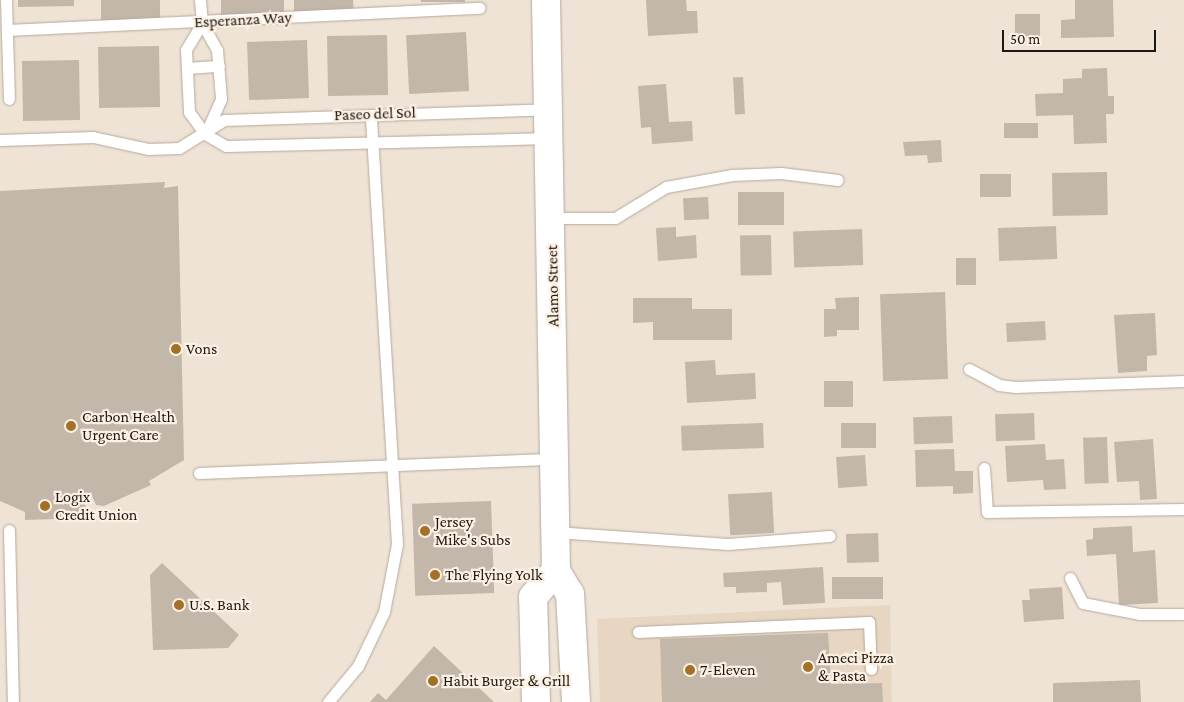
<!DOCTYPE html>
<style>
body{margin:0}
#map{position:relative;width:1184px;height:702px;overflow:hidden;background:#eee3d5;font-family:"Crimson Pro",serif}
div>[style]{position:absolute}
.built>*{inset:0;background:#e7d6c2}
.building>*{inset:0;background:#c2b7a9;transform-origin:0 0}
.roads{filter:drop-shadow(0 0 1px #b4a99c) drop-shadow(0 0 1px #b4a99c)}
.lane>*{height:11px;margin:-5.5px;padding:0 5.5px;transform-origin:5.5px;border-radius:5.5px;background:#fff}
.secondary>*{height:28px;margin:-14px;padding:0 14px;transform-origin:14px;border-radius:14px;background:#fff}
.dots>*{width:14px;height:14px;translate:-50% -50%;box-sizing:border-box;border:2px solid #fcf0e2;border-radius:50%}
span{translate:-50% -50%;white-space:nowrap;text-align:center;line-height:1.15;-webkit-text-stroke:4.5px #fcf0e2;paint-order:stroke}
.street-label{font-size:16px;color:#1b1712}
.poi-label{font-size:16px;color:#1b1712}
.left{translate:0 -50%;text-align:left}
.scale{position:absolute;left:1002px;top:30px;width:154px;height:22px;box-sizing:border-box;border:2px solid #1b1712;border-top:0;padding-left:6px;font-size:15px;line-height:18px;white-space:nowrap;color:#1b1712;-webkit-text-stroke:4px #fcf0e2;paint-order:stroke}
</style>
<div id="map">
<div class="built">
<i style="clip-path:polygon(890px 605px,892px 702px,600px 702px,597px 619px)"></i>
</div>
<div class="building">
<i style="clip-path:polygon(18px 0,74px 0,74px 6px,18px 7px)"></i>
<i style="left:101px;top:0;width:59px;height:25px"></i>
<i style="left:221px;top:0;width:63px;height:18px"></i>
<i style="clip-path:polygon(294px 0,353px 0,354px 13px,294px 16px)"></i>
<i style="left:421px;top:0;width:44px;height:2px"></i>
<i style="clip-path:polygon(646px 0,686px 0,687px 11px,697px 11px,698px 33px,648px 36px)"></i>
<i style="clip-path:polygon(1075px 0,1113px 0,1114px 37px,1061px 38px,1061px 20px,1075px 19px)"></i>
<i style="left:1015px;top:14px;width:25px;height:24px"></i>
<i style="left:466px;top:32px;width:59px;height:60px;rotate:87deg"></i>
<i style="left:387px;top:35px;width:60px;height:60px;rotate:89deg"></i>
<i style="left:307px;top:40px;width:58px;height:60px;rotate:88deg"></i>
<i style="left:159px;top:46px;width:61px;height:61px;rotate:89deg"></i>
<i style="left:79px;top:60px;width:60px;height:57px;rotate:89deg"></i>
<i style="clip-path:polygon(1107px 68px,1108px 96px,1114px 96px,1114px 114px,1106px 114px,1107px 143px,1074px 144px,1073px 115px,1036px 116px,1035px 94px,1063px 93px,1063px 79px,1082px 78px,1082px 69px)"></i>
<i style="left:743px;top:77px;width:37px;height:10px;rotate:87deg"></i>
<i style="clip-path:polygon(666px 84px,669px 122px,692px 121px,693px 141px,652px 144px,651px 127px,641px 128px,638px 86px)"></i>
<i style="left:1038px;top:123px;width:15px;height:34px;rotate:90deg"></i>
<i style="clip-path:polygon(941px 140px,942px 162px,928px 163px,927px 155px,905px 156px,903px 142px)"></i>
<i style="left:1107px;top:172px;width:43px;height:55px;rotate:89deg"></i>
<i style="left:980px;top:174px;width:31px;height:23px"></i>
<i style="clip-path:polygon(165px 182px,164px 188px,178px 186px,184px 460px,149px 481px,151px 485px,104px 506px,96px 505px,92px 496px,85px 499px,86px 518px,25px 520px,25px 512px,0 501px,0 191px)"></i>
<i style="left:738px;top:192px;width:46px;height:33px"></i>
<i style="left:708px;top:197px;width:22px;height:25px;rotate:87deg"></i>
<i style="left:1056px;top:226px;width:33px;height:58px;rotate:88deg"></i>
<i style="clip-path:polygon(676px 227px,676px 237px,696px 235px,697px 258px,658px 261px,656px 228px)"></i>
<i style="left:862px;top:229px;width:36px;height:69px;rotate:88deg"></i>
<i style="left:771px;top:235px;width:40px;height:31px;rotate:89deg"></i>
<i style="left:956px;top:258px;width:20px;height:27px"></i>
<i style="left:945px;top:292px;width:87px;height:65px;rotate:88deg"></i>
<i style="clip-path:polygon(859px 297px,859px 330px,837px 330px,837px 336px,824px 337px,824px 309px,836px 309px,835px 298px)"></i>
<i style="clip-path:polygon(633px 298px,692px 298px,692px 309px,732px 309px,732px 340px,653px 340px,653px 322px,633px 323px)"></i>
<i style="clip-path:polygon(1155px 313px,1157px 355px,1147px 356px,1147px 371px,1118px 373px,1114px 315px)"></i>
<i style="left:1045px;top:321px;width:19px;height:39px;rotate:87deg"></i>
<i style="clip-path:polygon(715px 360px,716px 375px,755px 373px,756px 399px,687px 403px,685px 362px)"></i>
<i style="left:853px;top:381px;width:26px;height:29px;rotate:90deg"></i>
<i style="left:1034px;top:413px;width:27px;height:39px;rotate:88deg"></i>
<i style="left:952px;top:416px;width:27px;height:39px;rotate:88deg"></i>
<i style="left:763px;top:423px;width:25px;height:82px;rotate:88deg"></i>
<i style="left:876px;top:423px;width:25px;height:35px;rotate:90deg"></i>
<i style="left:1107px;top:437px;width:46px;height:24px;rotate:88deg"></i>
<i style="clip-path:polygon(1153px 439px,1157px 499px,1140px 500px,1139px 481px,1117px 482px,1114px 442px)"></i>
<i style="clip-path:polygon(1045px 444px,1046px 460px,1064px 459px,1066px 489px,1044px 490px,1043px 480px,1007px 482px,1005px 446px)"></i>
<i style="clip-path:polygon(954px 449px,955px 471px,973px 471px,973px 493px,953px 494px,953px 486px,916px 487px,915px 450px)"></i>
<i style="left:865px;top:455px;width:31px;height:29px;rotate:86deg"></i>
<i style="left:772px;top:492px;width:41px;height:44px;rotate:87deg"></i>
<i style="left:491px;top:501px;width:92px;height:79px;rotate:88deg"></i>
<i style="clip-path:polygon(1132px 526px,1133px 552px,1155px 550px,1158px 603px,1119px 605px,1116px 554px,1087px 556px,1086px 540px,1093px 539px,1093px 528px)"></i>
<i style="left:878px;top:533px;width:29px;height:32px;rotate:88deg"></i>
<i style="clip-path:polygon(162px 563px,239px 635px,228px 648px,153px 650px,150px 575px)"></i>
<i style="clip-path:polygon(823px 567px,825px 603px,783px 605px,781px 582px,767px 583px,767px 592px,736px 593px,736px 587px,724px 587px,723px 573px)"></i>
<i style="left:832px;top:577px;width:51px;height:22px"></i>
<i style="clip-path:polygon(1062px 587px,1064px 619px,1024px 622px,1022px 600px,1030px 600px,1029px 589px)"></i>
<i style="clip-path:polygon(828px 633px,831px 684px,882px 683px,883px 702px,662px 702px,660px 639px)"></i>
<i style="clip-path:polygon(434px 646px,494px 702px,370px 702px,378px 693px,386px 700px)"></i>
<i style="clip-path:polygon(1140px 680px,1141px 702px,1053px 702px,1053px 683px)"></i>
</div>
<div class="roads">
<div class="lane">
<i style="left:6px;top:0;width:99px;rotate:88.3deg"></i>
<i style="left:200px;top:0;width:23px;rotate:85deg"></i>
<i style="left:202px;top:23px;width:31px;rotate:61deg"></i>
<i style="left:217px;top:50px;width:49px;rotate:85.3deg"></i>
<i style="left:221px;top:99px;width:35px;rotate:114deg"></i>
<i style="left:202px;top:23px;width:31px;rotate:121deg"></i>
<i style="left:186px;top:50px;width:62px;rotate:87.2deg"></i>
<i style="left:189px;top:112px;width:27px;rotate:54deg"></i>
<i style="left:205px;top:134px;width:24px;rotate:30deg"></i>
<i style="left:226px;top:146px;width:323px;rotate:-1.4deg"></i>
<i style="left:7px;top:30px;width:473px;rotate:-2.7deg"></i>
<i style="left:187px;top:68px;width:32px;rotate:-4deg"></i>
<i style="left:0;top:140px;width:93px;rotate:-1.8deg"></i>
<i style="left:93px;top:137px;width:56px;rotate:12.3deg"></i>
<i style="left:148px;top:149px;width:31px;rotate:-2deg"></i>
<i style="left:179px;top:148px;width:53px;rotate:-31.9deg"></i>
<i style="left:224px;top:120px;width:325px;rotate:-1.9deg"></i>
<i style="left:552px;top:218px;width:63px"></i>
<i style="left:615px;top:218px;width:60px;rotate:-31.3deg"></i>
<i style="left:666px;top:187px;width:67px;rotate:-10.3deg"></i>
<i style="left:732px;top:175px;width:49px;rotate:-2.3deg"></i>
<i style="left:781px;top:173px;width:57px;rotate:7deg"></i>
<i style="left:969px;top:369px;width:34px;rotate:28deg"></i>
<i style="left:999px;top:385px;width:16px;rotate:7deg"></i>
<i style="left:1015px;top:387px;width:169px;rotate:-2deg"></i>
<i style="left:984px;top:468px;width:44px;rotate:86.1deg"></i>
<i style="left:987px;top:512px;width:197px;rotate:-0.9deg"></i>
<i style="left:199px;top:473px;width:355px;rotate:-2.3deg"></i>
<i style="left:9px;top:530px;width:172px;rotate:88.7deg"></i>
<i style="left:555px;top:532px;width:173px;rotate:4deg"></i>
<i style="left:728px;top:544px;width:102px;rotate:-4.5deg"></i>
<i style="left:1070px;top:578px;width:28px;rotate:63deg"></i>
<i style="left:1083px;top:603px;width:57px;rotate:11.1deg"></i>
<i style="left:1139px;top:614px;width:45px"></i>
<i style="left:638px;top:632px;width:231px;rotate:-2.5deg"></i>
<i style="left:869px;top:622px;width:47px;rotate:87.6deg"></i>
<i style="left:328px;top:702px;width:47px;rotate:-50.2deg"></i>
<i style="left:358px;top:666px;width:60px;rotate:-64.3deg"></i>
<i style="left:384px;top:612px;width:69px;rotate:-79.2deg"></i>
<i style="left:397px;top:544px;width:430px;rotate:-93.5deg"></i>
</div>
<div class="secondary">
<i style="left:546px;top:0;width:571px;rotate:89deg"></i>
<i style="left:556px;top:571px;width:27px;rotate:59deg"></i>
<i style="left:570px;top:594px;width:108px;rotate:86.8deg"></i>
<i style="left:536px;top:702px;width:105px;rotate:-91.6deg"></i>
<i style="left:533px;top:597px;width:35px;rotate:-49deg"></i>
</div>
</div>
<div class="dots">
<i style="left:176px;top:349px;background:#a27026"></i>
<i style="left:71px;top:426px;background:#a27026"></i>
<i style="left:45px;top:506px;background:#a27026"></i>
<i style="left:425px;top:531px;background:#a27026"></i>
<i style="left:435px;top:575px;background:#a27026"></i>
<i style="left:179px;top:605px;background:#a27026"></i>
<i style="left:808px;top:667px;background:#a27026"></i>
<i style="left:690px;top:670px;background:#a27026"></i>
<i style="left:433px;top:681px;background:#a27026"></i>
</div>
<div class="street-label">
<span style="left:243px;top:20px;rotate:-3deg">Esperanza Way</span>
<span style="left:375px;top:114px;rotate:-2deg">Paseo del Sol</span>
<span style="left:553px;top:286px;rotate:-91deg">Alamo Street</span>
</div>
<div class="poi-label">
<span class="left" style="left:186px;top:349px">Vons</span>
<span class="left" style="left:82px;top:426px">Carbon Health<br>Urgent Care</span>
<span class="left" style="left:55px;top:506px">Logix<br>Credit Union</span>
<span class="left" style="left:435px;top:531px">Jersey<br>Mike's Subs</span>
<span class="left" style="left:445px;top:575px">The Flying Yolk</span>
<span class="left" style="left:189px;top:605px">U.S. Bank</span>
<span class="left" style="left:818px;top:667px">Ameci Pizza<br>&amp; Pasta</span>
<span class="left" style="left:700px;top:670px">7-Eleven</span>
<span class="left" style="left:443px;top:681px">Habit Burger &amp; Grill</span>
</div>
<div class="scale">50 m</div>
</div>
